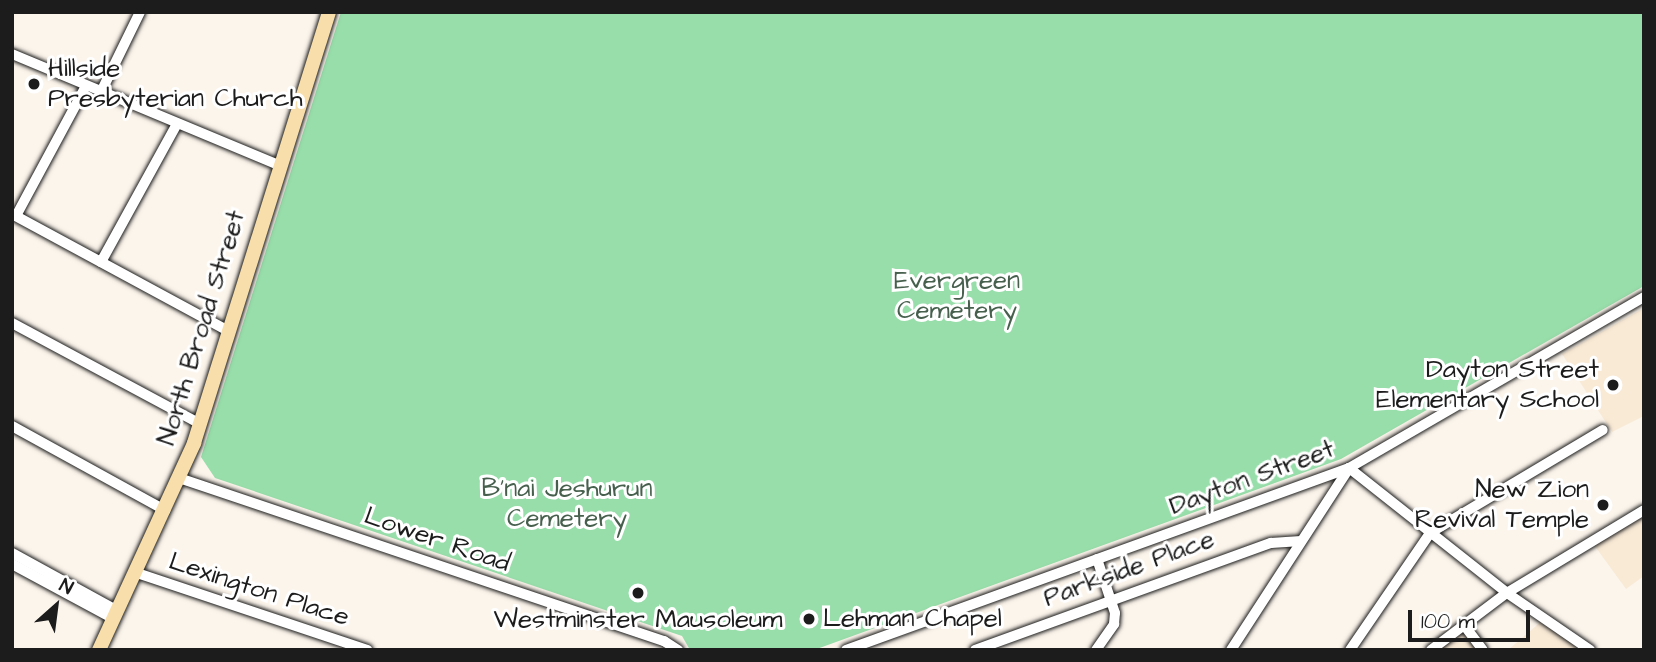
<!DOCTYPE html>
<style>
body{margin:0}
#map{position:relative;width:1656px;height:662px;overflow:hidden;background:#fcf5ec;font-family:"Architects Daughter",sans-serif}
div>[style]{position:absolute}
.built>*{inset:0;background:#f9ead6}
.green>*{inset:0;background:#98deab}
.roads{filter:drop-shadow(0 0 2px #1c1c1c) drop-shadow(0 0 2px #1c1c1c)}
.minor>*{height:10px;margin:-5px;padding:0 5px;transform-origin:5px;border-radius:5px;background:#fff}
.major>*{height:14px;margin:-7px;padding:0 7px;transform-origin:7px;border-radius:7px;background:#f8deab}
.dots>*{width:19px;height:19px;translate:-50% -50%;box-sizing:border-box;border:4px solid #fff;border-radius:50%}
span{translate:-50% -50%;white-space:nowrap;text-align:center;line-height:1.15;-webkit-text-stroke:6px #fff;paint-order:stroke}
.poi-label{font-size:26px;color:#1c1c1c}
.left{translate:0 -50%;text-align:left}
.right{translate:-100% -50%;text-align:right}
.park-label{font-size:26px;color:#47604e}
.street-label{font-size:26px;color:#1c1c1c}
.frame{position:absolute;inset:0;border:14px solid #1c1c1c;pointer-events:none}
.north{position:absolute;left:21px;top:571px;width:70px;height:70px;-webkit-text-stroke:5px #fff;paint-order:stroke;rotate:28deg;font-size:19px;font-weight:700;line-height:28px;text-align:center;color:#1c1c1c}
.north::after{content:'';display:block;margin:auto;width:24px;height:32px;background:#1c1c1c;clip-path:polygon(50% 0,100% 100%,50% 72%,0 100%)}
.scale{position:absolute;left:1408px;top:610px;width:122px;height:32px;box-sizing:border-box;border:4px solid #1c1c1c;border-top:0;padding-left:9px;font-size:21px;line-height:24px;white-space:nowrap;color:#1c1c1c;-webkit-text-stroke:5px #fff;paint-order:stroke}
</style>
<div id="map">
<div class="built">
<i style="clip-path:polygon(1644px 308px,1644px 416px,1612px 432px,1562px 354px)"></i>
<i style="clip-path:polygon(1644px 512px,1644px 576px,1626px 589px,1594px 545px)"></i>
<i style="clip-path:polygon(1544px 619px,1577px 643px,1575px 650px,1508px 650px)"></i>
<i style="clip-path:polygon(1464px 627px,1481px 650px,1431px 650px)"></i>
</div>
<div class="green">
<i style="clip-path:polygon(341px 12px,1644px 12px,1644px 286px,1341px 459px,814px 650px,690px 650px,682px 636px,215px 478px,201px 457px)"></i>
</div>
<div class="roads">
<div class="minor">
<i style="left:12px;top:54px;width:289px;rotate:22.6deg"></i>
<i style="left:101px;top:92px;width:89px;rotate:-64deg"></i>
<i style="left:12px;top:214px;width:246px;rotate:28.4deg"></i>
<i style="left:16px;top:216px;width:148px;rotate:-61.7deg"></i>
<i style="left:101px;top:262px;width:158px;rotate:-61.2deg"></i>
<i style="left:12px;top:323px;width:213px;rotate:28.2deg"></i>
<i style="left:12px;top:426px;width:175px;rotate:28.8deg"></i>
<i style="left:1349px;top:468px;width:201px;rotate:38.3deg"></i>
<i style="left:1507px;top:593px;width:101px;rotate:34.5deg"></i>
<i style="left:179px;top:478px;width:512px;rotate:18.58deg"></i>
<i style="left:664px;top:641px;width:17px;rotate:33deg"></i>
<i style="left:12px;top:553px;width:121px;rotate:28.7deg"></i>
<i style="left:12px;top:564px;width:116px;rotate:28.3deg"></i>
<i style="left:137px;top:573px;width:243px;rotate:18.5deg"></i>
<i style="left:1464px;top:625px;width:31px;rotate:53deg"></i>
<i style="left:846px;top:650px;width:535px;rotate:-19.89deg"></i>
<i style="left:1349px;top:468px;width:341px;rotate:-30.1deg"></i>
<i style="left:975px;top:650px;width:315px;rotate:-19.9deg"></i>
<i style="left:1271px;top:543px;width:30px;rotate:-4deg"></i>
<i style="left:1096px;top:650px;width:32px;rotate:-55deg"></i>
<i style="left:1114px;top:624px;width:11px;rotate:-85deg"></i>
<i style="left:1115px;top:613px;width:57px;rotate:-108.4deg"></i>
<i style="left:1231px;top:650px;width:217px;rotate:-57deg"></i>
<i style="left:1350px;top:650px;width:142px;rotate:-55.6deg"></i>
<i style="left:1430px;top:533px;width:201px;rotate:-30.8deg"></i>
<i style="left:1431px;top:650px;width:93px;rotate:-37.1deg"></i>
<i style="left:1505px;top:594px;width:162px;rotate:-31.1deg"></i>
</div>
<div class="major">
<i style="left:99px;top:650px;width:228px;rotate:-65.3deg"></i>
<i style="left:194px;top:443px;width:452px;rotate:-72.6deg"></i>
</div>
</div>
<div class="dots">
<i style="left:34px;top:84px;background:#1c1c1c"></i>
<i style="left:1613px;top:385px;background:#1c1c1c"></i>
<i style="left:1603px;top:505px;background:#1c1c1c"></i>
<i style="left:638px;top:593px;background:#1c1c1c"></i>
<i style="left:809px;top:619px;background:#1c1c1c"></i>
</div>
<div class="poi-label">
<span class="left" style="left:48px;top:84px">Hillside<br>Presbyterian Church</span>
<span class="right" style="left:1599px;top:385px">Dayton Street<br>Elementary School</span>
<span class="right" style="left:1589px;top:505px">New Zion<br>Revival Temple</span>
<span class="left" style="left:823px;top:619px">Lehman Chapel</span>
<span style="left:638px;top:620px">Westminster Mausoleum</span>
</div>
<div class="park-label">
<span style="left:957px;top:296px">Evergreen<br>Cemetery</span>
<span style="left:567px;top:504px">B'nai Jeshurun<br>Cemetery</span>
</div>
<div class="street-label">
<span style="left:202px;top:328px;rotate:-73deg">North Broad Street</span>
<span style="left:1252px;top:478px;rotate:-20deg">Dayton Street</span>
<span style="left:437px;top:540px;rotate:19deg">Lower Road</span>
<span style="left:1129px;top:569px;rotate:-20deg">Parkside Place</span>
<span style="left:259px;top:590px;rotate:18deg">Lexington Place</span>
</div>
<div class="frame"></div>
<div class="north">N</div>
<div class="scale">100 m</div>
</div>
